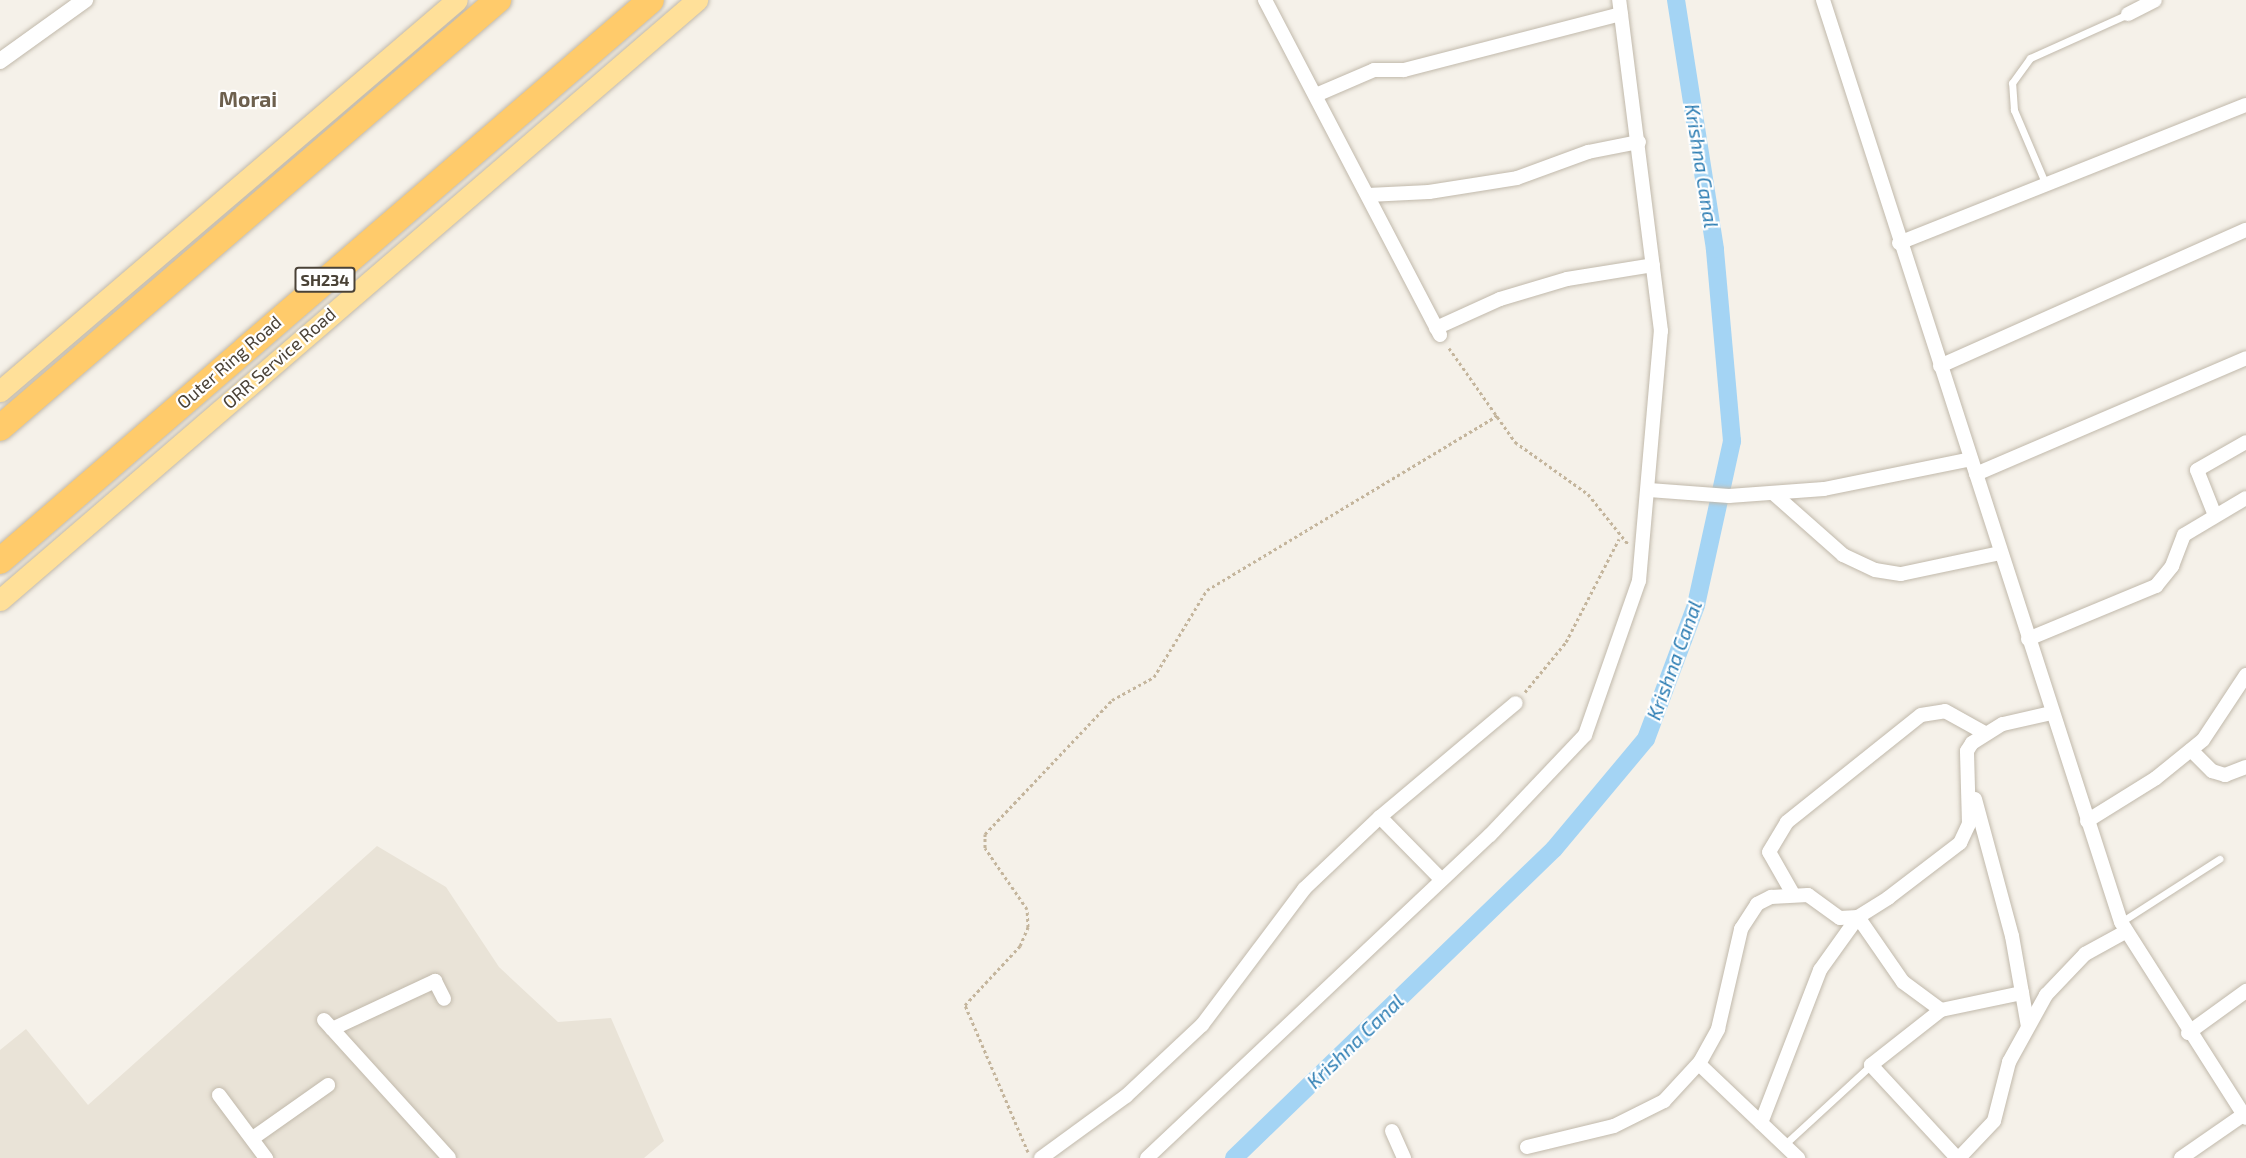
<!DOCTYPE html>
<style>
body{margin:0}
#map{position:relative;width:2246px;height:1158px;overflow:hidden;background:#f5f1e9;font-family:"Exo 2",sans-serif}
div>[style]{position:absolute}
.residential>*{inset:0;background:#e9e3d7}
.canal>*{height:18px;margin:-9px;padding:0 9px;transform-origin:9px;border-radius:9px;background:#a4d4f4}
.path>*{height:3px;margin-top:-1.5px;transform-origin:0;background:repeating-linear-gradient(90deg,#c4b59c 0 3px,transparent 0 6px)}
.roads{filter:drop-shadow(0 0 2px #c1b9ab) drop-shadow(0 0 2px #c1b9ab)}
.service>*{height:7px;margin:-3.5px;padding:0 3.5px;transform-origin:3.5px;border-radius:3.5px;background:#fff}
.minor>*{height:14px;margin:-7px;padding:0 7px;transform-origin:7px;border-radius:7px;background:#fff}
.tertiary>*{height:16px;margin:-8px;padding:0 8px;transform-origin:8px;border-radius:8px;background:#fff}
.primary>*{height:21px;margin:-10.5px;padding:0 10.5px;transform-origin:10.5px;border-radius:10.5px;background:#ffe099}
.motorway>*{height:26px;margin:-13px;padding:0 13px;transform-origin:13px;border-radius:13px;background:#ffcb6b}
span{translate:-50% -50%;white-space:nowrap;text-align:center;line-height:1.15;-webkit-text-stroke:4.5px #fff;paint-order:stroke}
.shield-label span{padding:2px 4px;background:#fff;border:2px solid;border-radius:4px;-webkit-text-stroke-width:0}
.shield-label{font-size:16px;color:#4a4237;font-weight:700}
.street-label{font-size:18px;color:#4a4237}
.water-label{font-size:20px;color:#297bb2;font-style:italic}
.quarter-label{font-size:21px;color:#6d604e;font-weight:700}
</style>
<div id="map">
<div class="residential">
<i style="clip-path:polygon(377px 846px,446px 887px,499px 967px,558px 1022px,611px 1018px,664px 1141px,644px 1158px,0 1158px,0 1050px,26px 1029px,88px 1105px)"></i>
</div>
<div class="canal">
<i style="left:1234px;top:1158px;width:445px;rotate:-44deg"></i>
<i style="left:1554px;top:849px;width:143px;rotate:-50.1deg"></i>
<i style="left:1646px;top:739px;width:143px;rotate:-69.5deg"></i>
<i style="left:1696px;top:605px;width:168px;rotate:-77.6deg"></i>
<i style="left:1732px;top:441px;width:193px;rotate:-95.1deg"></i>
<i style="left:1715px;top:249px;width:252px;rotate:-98.9deg"></i>
</div>
<div class="path">
<i style="left:1449px;top:348px;width:115px;rotate:54.9deg"></i>
<i style="left:1515px;top:442px;width:90px;rotate:35.5deg"></i>
<i style="left:1588px;top:494px;width:64px;rotate:51.3deg"></i>
<i style="left:1525px;top:692px;width:65px;rotate:-50.6deg"></i>
<i style="left:1566px;top:642px;width:116px;rotate:-62.8deg"></i>
<i style="left:1028px;top:1152px;width:160px;rotate:-113.2deg"></i>
<i style="left:965px;top:1005px;width:81px;rotate:-47deg"></i>
<i style="left:1020px;top:946px;width:21px;rotate:-67deg"></i>
<i style="left:1028px;top:927px;width:18px;rotate:-93deg"></i>
<i style="left:1027px;top:909px;width:74px;rotate:-124.5deg"></i>
<i style="left:985px;top:848px;width:14px;rotate:-90deg"></i>
<i style="left:985px;top:834px;width:185px;rotate:-46.5deg"></i>
<i style="left:1112px;top:700px;width:48px;rotate:-28.7deg"></i>
<i style="left:1154px;top:677px;width:102px;rotate:-58.7deg"></i>
<i style="left:1207px;top:590px;width:340px;rotate:-31deg"></i>
</div>
<div class="roads">
<div class="service">
<i style="left:2046px;top:185px;width:82px;rotate:-113.1deg"></i>
<i style="left:2014px;top:110px;width:27px;rotate:-94deg"></i>
<i style="left:2012px;top:83px;width:31px;rotate:-54deg"></i>
<i style="left:2030px;top:58px;width:107px;rotate:-24.2deg"></i>
<i style="left:2121px;top:922px;width:117px;rotate:-32.7deg"></i>
<i style="left:1784px;top:1145px;width:118px;rotate:-42.6deg"></i>
</div>
<div class="minor">
<i style="left:1265px;top:0;width:378px;rotate:62.4deg"></i>
<i style="left:1823px;top:0;width:969px;rotate:72.09deg"></i>
<i style="left:2121px;top:922px;width:232px;rotate:57.5deg"></i>
<i style="left:2128px;top:14px;width:30px;rotate:-27deg"></i>
<i style="left:1316px;top:95px;width:63px;rotate:-23.3deg"></i>
<i style="left:1374px;top:70px;width:30px"></i>
<i style="left:1404px;top:70px;width:224px;rotate:-14.5deg"></i>
<i style="left:1368px;top:195px;width:61px;rotate:-2.8deg"></i>
<i style="left:1429px;top:192px;width:89px;rotate:-9deg"></i>
<i style="left:1517px;top:178px;width:76px;rotate:-20.1deg"></i>
<i style="left:1588px;top:152px;width:52px;rotate:-11.1deg"></i>
<i style="left:1899px;top:243px;width:373px;rotate:-21.7deg"></i>
<i style="left:1436px;top:328px;width:70px;rotate:-24.4deg"></i>
<i style="left:1500px;top:299px;width:70px;rotate:-16.6deg"></i>
<i style="left:1567px;top:279px;width:87px;rotate:-9.2deg"></i>
<i style="left:1940px;top:366px;width:335px;rotate:-24deg"></i>
<i style="left:1976px;top:474px;width:294px;rotate:-23.2deg"></i>
<i style="left:1649px;top:490px;width:80px;rotate:4.3deg"></i>
<i style="left:1729px;top:496px;width:95px;rotate:-4.2deg"></i>
<i style="left:1824px;top:489px;width:150px;rotate:-11.5deg"></i>
<i style="left:1773px;top:493px;width:94px;rotate:41.5deg"></i>
<i style="left:1843px;top:555px;width:35px;rotate:25deg"></i>
<i style="left:1875px;top:570px;width:26px;rotate:9deg"></i>
<i style="left:1901px;top:574px;width:102px;rotate:-11.9deg"></i>
<i style="left:2214px;top:513px;width:46px;rotate:-111.6deg"></i>
<i style="left:2197px;top:470px;width:56px;rotate:-29.7deg"></i>
<i style="left:2028px;top:639px;width:139px;rotate:-22.5deg"></i>
<i style="left:2156px;top:586px;width:26px;rotate:-51deg"></i>
<i style="left:2172px;top:566px;width:33px;rotate:-69deg"></i>
<i style="left:2184px;top:535px;width:72px;rotate:-30.8deg"></i>
<i style="left:2191px;top:750px;width:30px;rotate:45deg"></i>
<i style="left:2212px;top:771px;width:14px;rotate:17deg"></i>
<i style="left:2225px;top:775px;width:22px;rotate:-21deg"></i>
<i style="left:1975px;top:799px;width:142px;rotate:74.9deg"></i>
<i style="left:2012px;top:936px;width:92px;rotate:80deg"></i>
<i style="left:1380px;top:817px;width:177px;rotate:-40deg"></i>
<i style="left:2087px;top:821px;width:81px;rotate:-31.9deg"></i>
<i style="left:2156px;top:778px;width:60px;rotate:-39deg"></i>
<i style="left:2203px;top:740px;width:78px;rotate:-56.5deg"></i>
<i style="left:1793px;top:894px;width:48px;rotate:-119.7deg"></i>
<i style="left:1769px;top:852px;width:35px;rotate:-59deg"></i>
<i style="left:1787px;top:822px;width:171px;rotate:-38.6deg"></i>
<i style="left:1921px;top:715px;width:24px;rotate:-9deg"></i>
<i style="left:1945px;top:711px;width:43px;rotate:28.9deg"></i>
<i style="left:1941px;top:1010px;width:83px;rotate:-11.9deg"></i>
<i style="left:324px;top:1020px;width:186px;rotate:47.8deg"></i>
<i style="left:332px;top:1029px;width:114px;rotate:-25deg"></i>
<i style="left:435px;top:981px;width:20px;rotate:63deg"></i>
<i style="left:2188px;top:1033px;width:72px;rotate:-35.9deg"></i>
<i style="left:1699px;top:1064px;width:137px;rotate:43.5deg"></i>
<i style="left:219px;top:1095px;width:79px;rotate:53.3deg"></i>
<i style="left:1761px;top:1123px;width:164px;rotate:-68.9deg"></i>
<i style="left:1820px;top:970px;width:65px;rotate:-54.4deg"></i>
<i style="left:1858px;top:917px;width:79px;rotate:55.3deg"></i>
<i style="left:1903px;top:982px;width:47px;rotate:36.4deg"></i>
<i style="left:1941px;top:1010px;width:89px;rotate:141.8deg"></i>
<i style="left:1871px;top:1065px;width:127px;rotate:47.2deg"></i>
<i style="left:1392px;top:1131px;width:30px;rotate:66deg"></i>
<i style="left:253px;top:1138px;width:92px;rotate:-35.2deg"></i>
<i style="left:1527px;top:1147px;width:89px;rotate:-13.6deg"></i>
<i style="left:1614px;top:1126px;width:56px;rotate:-26.6deg"></i>
<i style="left:1664px;top:1101px;width:53px;rotate:-47.3deg"></i>
<i style="left:1700px;top:1062px;width:38px;rotate:-61deg"></i>
<i style="left:1718px;top:1029px;width:103px;rotate:-77deg"></i>
<i style="left:1741px;top:929px;width:30px;rotate:-57deg"></i>
<i style="left:1757px;top:904px;width:16px;rotate:-27deg"></i>
<i style="left:1771px;top:897px;width:37px;rotate:-3deg"></i>
<i style="left:1808px;top:895px;width:39px;rotate:36deg"></i>
<i style="left:1840px;top:918px;width:18px;rotate:-3deg"></i>
<i style="left:1858px;top:917px;width:36px;rotate:-32deg"></i>
<i style="left:1888px;top:898px;width:91px;rotate:-37.4deg"></i>
<i style="left:1960px;top:843px;width:21px;rotate:-65deg"></i>
<i style="left:1969px;top:824px;width:73px;rotate:-91.6deg"></i>
<i style="left:1967px;top:751px;width:9px;rotate:-58deg"></i>
<i style="left:1972px;top:743px;width:36px;rotate:-32deg"></i>
<i style="left:2003px;top:724px;width:49px;rotate:-12.9deg"></i>
<i style="left:1041px;top:1158px;width:105px;rotate:-36.1deg"></i>
<i style="left:1126px;top:1096px;width:104px;rotate:-43.1deg"></i>
<i style="left:1202px;top:1025px;width:170px;rotate:-53.1deg"></i>
<i style="left:1304px;top:889px;width:105px;rotate:-43.5deg"></i>
<i style="left:1380px;top:817px;width:87px;rotate:45.5deg"></i>
<i style="left:1147px;top:1158px;width:471px;rotate:-43.3deg"></i>
<i style="left:1490px;top:835px;width:138px;rotate:-46.5deg"></i>
<i style="left:1585px;top:735px;width:163px;rotate:-70.7deg"></i>
<i style="left:1639px;top:581px;width:251px;rotate:-85deg"></i>
<i style="left:1661px;top:331px;width:334px;rotate:-97.2deg"></i>
<i style="left:1959px;top:1158px;width:51px;rotate:-46.6deg"></i>
<i style="left:1994px;top:1121px;width:61px;rotate:-75.7deg"></i>
<i style="left:2009px;top:1062px;width:77px;rotate:-61.1deg"></i>
<i style="left:2046px;top:995px;width:57px;rotate:-46.4deg"></i>
<i style="left:2085px;top:954px;width:46px;rotate:-28.8deg"></i>
<i style="left:2181px;top:1158px;width:79px;rotate:-34.7deg"></i>
</div>
<div class="tertiary">
<i style="left:0;top:61px;width:105px;rotate:-35.7deg"></i>
</div>
<div class="primary">
<i style="left:0;top:391px;width:601px;rotate:-40.55deg"></i>
<i style="left:0;top:600px;width:920px;rotate:-40.72deg"></i>
</div>
<div class="motorway">
<i style="left:0;top:428px;width:657px;rotate:-40.68deg"></i>
<i style="left:0;top:561px;width:859px;rotate:-40.75deg"></i>
</div>
</div>
<div class="shield-label">
<span style="left:325px;top:280px">SH234</span>
</div>
<div class="street-label">
<span style="left:279px;top:358px;rotate:-41deg">ORR Service Road</span>
<span style="left:229px;top:362px;rotate:-41deg">Outer Ring Road</span>
</div>
<div class="water-label">
<span style="left:1702px;top:166px;rotate:81deg">Krishna Canal</span>
<span style="left:1674px;top:660px;rotate:-70deg">Krishna Canal</span>
<span style="left:1355px;top:1041px;rotate:-44deg">Krishna Canal</span>
</div>
<div class="quarter-label">
<span style="left:248px;top:99px">Morai</span>
</div>
</div>
